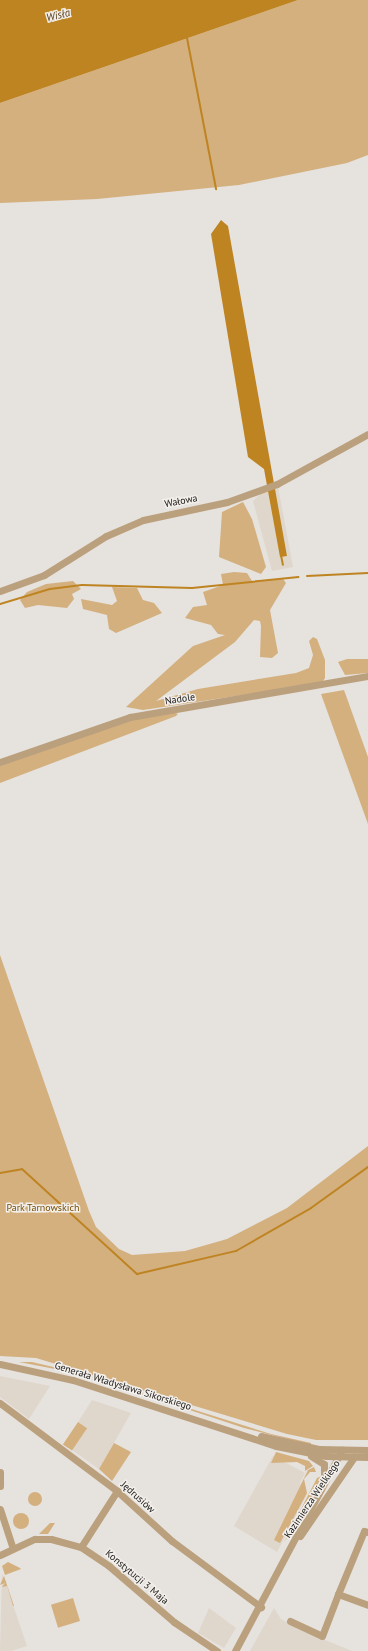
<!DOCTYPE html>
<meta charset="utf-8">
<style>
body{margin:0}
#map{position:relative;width:368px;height:1651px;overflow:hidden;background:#e6e2de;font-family:"PT Sans",sans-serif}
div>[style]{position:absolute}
.built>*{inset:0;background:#dfd7cc}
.green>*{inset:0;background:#d4b07f;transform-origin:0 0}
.round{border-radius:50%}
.water>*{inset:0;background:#bf8422}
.stream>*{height:2px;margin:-1px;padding:0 1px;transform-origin:1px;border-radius:1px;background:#bf8422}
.minor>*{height:7px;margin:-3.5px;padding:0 3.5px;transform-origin:3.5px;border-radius:3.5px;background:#bba07d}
span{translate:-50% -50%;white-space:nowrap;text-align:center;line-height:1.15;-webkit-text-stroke:3px #f3efeb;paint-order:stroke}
.street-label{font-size:10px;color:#191816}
.park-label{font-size:10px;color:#744c02}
.water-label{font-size:11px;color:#593f1a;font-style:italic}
</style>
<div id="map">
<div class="built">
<i style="clip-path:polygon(278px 487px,293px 567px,272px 571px,253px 501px,260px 494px)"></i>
<i style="clip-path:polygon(0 1376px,50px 1386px,29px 1419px,0 1397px)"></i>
<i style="clip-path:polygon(92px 1400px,131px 1413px,99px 1469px,72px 1450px,87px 1428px,78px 1422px)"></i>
<i style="clip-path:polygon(273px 1456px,305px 1473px,300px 1483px,307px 1494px,277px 1552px,234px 1526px)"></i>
<i style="clip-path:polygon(2px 1573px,27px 1646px,11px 1651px,0 1651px)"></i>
<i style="clip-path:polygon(209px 1608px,236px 1628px,224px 1648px,198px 1633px)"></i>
<i style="clip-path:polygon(274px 1608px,281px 1619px,298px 1629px,352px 1651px,250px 1651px)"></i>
</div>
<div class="green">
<i style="clip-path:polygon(298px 0,368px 0,368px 155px,347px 163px,239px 185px,97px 199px,0 203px,0 103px)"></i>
<i style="clip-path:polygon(243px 502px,252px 519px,266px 567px,261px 574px,219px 557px,222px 512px)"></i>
<i style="clip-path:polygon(234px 572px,247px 573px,252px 581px,283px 579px,286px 583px,270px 610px,278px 653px,272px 658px,260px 657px,261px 626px,260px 621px,254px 620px,235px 642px,156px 701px,198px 689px,296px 673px,309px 668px,313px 655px,309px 641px,313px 637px,317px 639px,325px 660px,325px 678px,322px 683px,143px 710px,126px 707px,193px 646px,225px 635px,218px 634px,211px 625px,185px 618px,193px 607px,207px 605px,203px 592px,223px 585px,221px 574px)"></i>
<i style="clip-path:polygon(73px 581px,81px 589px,72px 594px,74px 599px,67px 608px,38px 605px,25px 608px,20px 600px,27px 592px,46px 584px)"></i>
<i style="clip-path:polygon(112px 587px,137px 588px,143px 600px,154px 603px,162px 613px,116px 633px,109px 629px,107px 615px,83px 609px,81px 599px,112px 605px,117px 601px)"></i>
<i style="clip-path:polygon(347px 659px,368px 659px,368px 673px,345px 675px,338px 662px)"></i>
<i style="clip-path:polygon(344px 690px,368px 757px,368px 824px,321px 694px)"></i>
<i style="clip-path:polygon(173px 712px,178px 714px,176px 716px,0 783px,0 766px,121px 722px)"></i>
<i style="clip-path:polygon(0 955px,89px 1211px,96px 1227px,119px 1249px,132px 1255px,185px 1251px,227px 1239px,287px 1208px,368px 1146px,368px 1440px,316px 1440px,287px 1434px,36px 1358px,0 1356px)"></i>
<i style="clip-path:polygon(19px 1362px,32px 1362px,66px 1370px,55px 1369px)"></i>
<i style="clip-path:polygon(90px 1377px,271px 1434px,311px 1443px,311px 1445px,244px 1428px)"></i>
<i style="left:78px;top:1422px;width:11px;height:27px;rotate:34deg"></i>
<i style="clip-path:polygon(114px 1443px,131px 1452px,112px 1481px,99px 1469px)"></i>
<i style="clip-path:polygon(276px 1452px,309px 1461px,313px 1466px,305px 1471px,305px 1466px,297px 1462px,271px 1463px)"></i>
<i style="clip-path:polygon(314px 1467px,316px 1472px,310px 1472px,304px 1479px,307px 1493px,280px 1543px,274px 1540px,308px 1470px)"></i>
<i style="clip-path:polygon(322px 1476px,307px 1507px,284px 1542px,317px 1478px)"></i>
<i class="round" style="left:28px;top:1492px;width:14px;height:14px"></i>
<i class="round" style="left:13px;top:1513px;width:16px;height:16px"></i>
<i style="clip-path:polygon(50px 1523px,55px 1523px,48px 1534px,39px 1534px)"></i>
<i style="clip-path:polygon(8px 1562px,20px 1568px,21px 1569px,5px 1575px,2px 1566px)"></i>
<i style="clip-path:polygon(4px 1576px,14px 1606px,13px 1606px,7px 1586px,2px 1587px,5px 1583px,0 1585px)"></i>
<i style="left:73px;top:1598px;width:24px;height:23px;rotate:73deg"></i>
</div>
<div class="water">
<i style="clip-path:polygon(0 0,298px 0,0 103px)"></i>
<i style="clip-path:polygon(221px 220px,228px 226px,287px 556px,280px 557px,264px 469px,248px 457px,211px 234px)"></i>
</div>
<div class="stream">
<i style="left:187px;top:38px;width:154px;rotate:79.1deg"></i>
<i style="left:281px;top:555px;width:10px;rotate:79deg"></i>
<i style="left:307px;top:576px;width:61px;rotate:-2.8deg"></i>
<i style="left:0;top:604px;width:52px;rotate:-16.7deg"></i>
<i style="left:50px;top:589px;width:32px;rotate:-7deg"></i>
<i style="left:82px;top:585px;width:110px;rotate:1.6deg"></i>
<i style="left:192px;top:588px;width:107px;rotate:-5.9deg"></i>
<i style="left:0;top:1173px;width:22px;rotate:-10deg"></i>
<i style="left:22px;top:1169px;width:156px;rotate:42.4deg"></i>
<i style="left:137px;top:1274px;width:102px;rotate:-13.1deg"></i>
<i style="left:236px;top:1251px;width:86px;rotate:-29.8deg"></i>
<i style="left:311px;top:1208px;width:70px;rotate:-35.7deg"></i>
</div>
<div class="minor">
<i style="left:0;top:591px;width:47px;rotate:-20deg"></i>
<i style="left:44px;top:575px;width:73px;rotate:-32.2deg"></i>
<i style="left:106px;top:536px;width:40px;rotate:-23.4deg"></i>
<i style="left:143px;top:520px;width:86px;rotate:-12.1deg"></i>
<i style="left:227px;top:502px;width:53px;rotate:-19.8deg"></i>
<i style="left:277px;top:484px;width:104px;rotate:-28.8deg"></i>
<i style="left:0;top:762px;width:138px;rotate:-19.1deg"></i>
<i style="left:130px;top:717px;width:242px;rotate:-9.8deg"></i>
<i style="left:0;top:1364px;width:75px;rotate:12.4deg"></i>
<i style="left:73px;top:1380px;width:213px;rotate:18deg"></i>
<i style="left:276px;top:1446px;width:51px;rotate:11.3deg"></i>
<i style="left:326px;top:1456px;width:42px;rotate:1.4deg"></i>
<i style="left:0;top:1403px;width:146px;rotate:36.9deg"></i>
<i style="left:117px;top:1491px;width:74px;rotate:42.3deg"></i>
<i style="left:172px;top:1541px;width:111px;rotate:36.6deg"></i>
<i style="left:261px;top:1436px;width:59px;rotate:12.6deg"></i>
<i style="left:319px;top:1449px;width:49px;rotate:1.2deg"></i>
<i style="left:311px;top:1456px;width:15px;rotate:32deg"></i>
<i style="left:324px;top:1464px;width:14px;rotate:90deg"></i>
<i style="left:0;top:1472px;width:14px;rotate:90deg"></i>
<i style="left:0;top:1509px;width:40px;rotate:72deg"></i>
<i style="left:368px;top:1532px;width:4px;rotate:-166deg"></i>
<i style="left:364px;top:1531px;width:68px;rotate:112.4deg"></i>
<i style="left:338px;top:1594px;width:32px;rotate:20deg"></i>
<i style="left:300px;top:1536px;width:96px;rotate:-55.6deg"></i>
<i style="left:81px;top:1547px;width:67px;rotate:-57.3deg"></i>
<i style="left:0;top:1555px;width:38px;rotate:-25deg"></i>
<i style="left:35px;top:1539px;width:16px"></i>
<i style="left:51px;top:1539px;width:31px;rotate:15deg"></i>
<i style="left:81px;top:1547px;width:34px;rotate:34deg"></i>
<i style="left:109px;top:1566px;width:86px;rotate:40.7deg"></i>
<i style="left:174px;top:1622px;width:52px;rotate:34deg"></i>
<i style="left:290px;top:1621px;width:35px;rotate:25deg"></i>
<i style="left:322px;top:1636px;width:45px;rotate:-69.1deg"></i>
<i style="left:235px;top:1651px;width:228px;rotate:-62deg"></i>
</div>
<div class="street-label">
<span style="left:181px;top:501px;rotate:-11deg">Wałowa</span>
<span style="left:180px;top:699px;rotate:-9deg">Nadole</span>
<span style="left:123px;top:1386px;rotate:17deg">Generała Władysława Sikorskiego</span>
<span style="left:138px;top:1497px;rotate:42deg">Jędrusiów</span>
<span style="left:312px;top:1499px;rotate:-56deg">Kazimierza Wielkiego</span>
<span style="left:137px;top:1577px;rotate:40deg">Konstytucji 3 Maja</span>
</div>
<div class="park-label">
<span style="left:43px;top:1208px">Park Tarnowskich</span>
</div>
<div class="water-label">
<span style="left:58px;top:15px;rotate:-14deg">Wisła</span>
</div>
</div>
